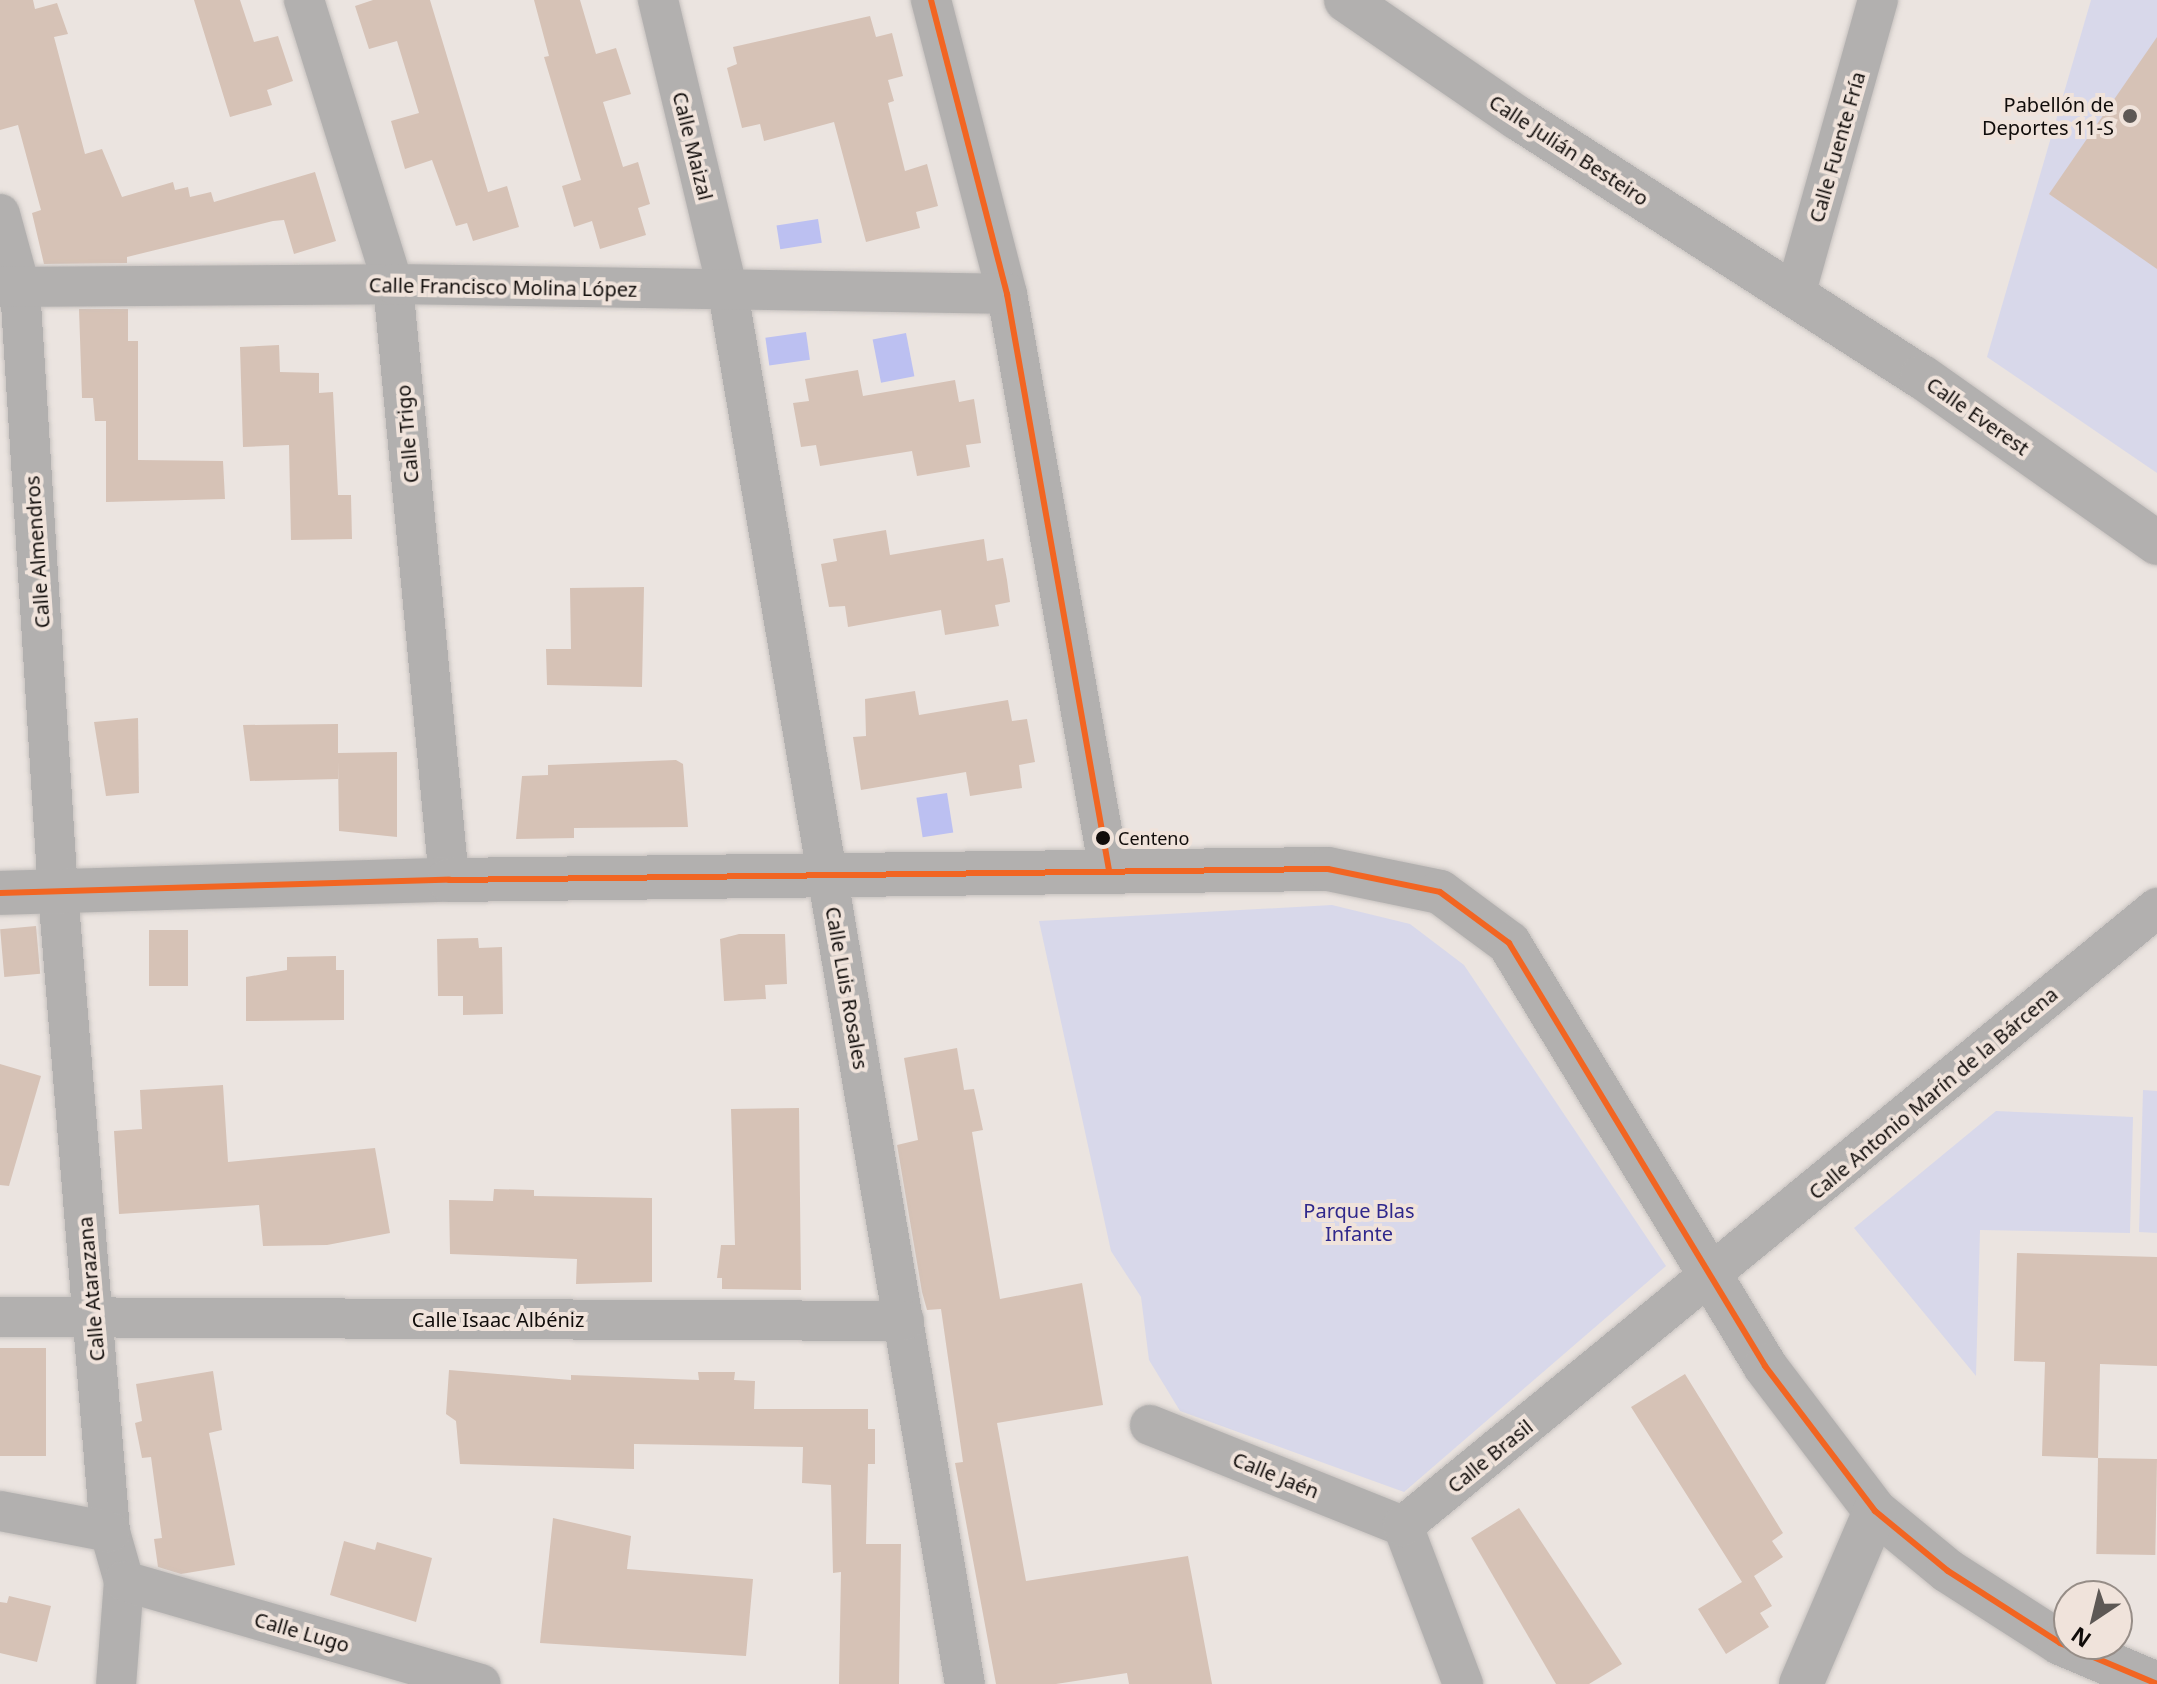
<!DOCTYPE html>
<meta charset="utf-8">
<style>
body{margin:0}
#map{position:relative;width:2157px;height:1684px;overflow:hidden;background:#ebe4e0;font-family:"Noto Sans",sans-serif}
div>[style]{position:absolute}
.green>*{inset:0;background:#d8d8ea}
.water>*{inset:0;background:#bcc0f1;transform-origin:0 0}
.building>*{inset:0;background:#d6c2b6;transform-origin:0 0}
.roads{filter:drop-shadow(0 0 2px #c7c2bf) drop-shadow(0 0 2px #c7c2bf)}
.minor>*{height:40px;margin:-20px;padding:0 20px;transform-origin:20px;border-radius:20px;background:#b2b0af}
.tertiary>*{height:44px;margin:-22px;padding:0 22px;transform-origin:22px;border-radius:22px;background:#b2b0af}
.bus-1>*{height:6px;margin:-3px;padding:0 3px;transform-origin:3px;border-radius:3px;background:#f26522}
.dots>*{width:22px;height:22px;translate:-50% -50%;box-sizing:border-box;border:4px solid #f0e3db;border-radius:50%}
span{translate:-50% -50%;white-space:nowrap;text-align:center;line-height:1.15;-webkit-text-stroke:8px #f0e3db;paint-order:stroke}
.bus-label{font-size:18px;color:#100c0a}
.left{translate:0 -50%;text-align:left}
.poi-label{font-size:20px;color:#100c0a}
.right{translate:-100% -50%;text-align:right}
.street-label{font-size:20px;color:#100c0a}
.park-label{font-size:20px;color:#2f288c}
.north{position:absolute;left:2053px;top:1580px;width:80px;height:80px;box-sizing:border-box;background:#f0e3db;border:2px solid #968d87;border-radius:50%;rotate:215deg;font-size:22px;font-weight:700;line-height:32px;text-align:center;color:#100c0a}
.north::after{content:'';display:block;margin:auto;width:28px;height:36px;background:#5d5855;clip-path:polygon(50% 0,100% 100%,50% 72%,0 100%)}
</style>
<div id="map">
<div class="green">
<i style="clip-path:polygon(2091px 0,2157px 0,2157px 473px,1987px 357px)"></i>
<i style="clip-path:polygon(1332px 905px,1410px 924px,1464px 965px,1666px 1266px,1404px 1492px,1180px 1411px,1149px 1360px,1141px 1297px,1111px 1251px,1039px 921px)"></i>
<i style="clip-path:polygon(2143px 1090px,2157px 1091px,2157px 1233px,2139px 1232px)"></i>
<i style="clip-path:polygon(1996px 1111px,2133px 1117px,2130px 1233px,1980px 1230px,1976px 1376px,1854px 1228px)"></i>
</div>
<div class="water">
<i style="left:818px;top:219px;width:24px;height:42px;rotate:81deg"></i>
<i style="left:806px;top:332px;width:28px;height:41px;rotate:82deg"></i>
<i style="left:906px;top:333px;width:44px;height:34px;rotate:79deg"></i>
<i style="left:947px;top:793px;width:40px;height:31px;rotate:81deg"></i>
</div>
<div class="building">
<i style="clip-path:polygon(0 0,33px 0,35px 9px,57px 3px,68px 34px,54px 37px,85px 154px,102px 149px,122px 197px,173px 182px,175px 190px,188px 187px,190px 197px,211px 192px,214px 202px,315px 172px,336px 241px,294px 254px,284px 220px,273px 221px,127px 257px,127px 263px,44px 264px,32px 213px,41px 210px,18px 125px,0 130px)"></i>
<i style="clip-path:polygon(194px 0,240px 0,254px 42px,278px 36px,293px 81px,267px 90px,272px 105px,230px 117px)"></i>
<i style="clip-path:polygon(373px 0,430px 0,488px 192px,507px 186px,519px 227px,473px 241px,467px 223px,456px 226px,432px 160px,405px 169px,391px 121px,419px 113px,397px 41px,369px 49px,355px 6px)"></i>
<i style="clip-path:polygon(534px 0,580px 0,596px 54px,616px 48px,631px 94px,603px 102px,623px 167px,638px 162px,650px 204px,638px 208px,646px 235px,600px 249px,592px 221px,574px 227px,562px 186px,581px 180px,544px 57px,549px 56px)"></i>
<i style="clip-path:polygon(870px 16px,876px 37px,892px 33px,903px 76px,888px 80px,894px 101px,888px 103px,905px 171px,927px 164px,938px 206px,916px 212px,920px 228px,866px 242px,834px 122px,764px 141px,760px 124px,742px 128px,727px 68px,737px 64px,733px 47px)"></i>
<i style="clip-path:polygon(2157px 37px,2157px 269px,2049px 194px)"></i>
<i style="clip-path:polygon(79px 309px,128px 309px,128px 341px,138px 341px,138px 460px,223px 461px,225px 499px,106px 502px,106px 421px,95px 421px,93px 398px,82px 398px)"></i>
<i style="clip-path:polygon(279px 345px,280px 372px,319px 373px,319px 393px,333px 392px,338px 495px,351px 495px,352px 539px,291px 540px,289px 445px,243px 447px,240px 347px)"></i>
<i style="clip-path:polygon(858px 370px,863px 396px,955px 380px,959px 402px,974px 399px,981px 443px,966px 445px,970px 467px,917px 476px,912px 451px,820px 466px,816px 445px,801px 447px,793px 403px,809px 401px,805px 379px)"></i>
<i style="clip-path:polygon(886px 530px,890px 555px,984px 539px,987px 561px,1003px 558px,1007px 580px,1010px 602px,995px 605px,999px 626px,945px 635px,941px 610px,848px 627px,845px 606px,829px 607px,821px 564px,837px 561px,833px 539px)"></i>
<i style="clip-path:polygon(644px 587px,642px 687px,547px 685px,546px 649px,571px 649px,570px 588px)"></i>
<i style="clip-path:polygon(915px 691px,919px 715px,1008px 700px,1012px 721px,1027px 719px,1035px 762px,1019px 765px,1022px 788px,970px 796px,966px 772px,861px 790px,853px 737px,866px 736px,865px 699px)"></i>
<i style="clip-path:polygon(138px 718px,139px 793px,106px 796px,94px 722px)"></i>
<i style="clip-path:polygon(338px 724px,338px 753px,397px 752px,397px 837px,339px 831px,338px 761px,338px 779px,250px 781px,243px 725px)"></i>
<i style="clip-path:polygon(676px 760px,683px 764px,688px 827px,574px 828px,574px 838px,516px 839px,522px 776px,548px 775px,548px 765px)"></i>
<i style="left:36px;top:926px;width:48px;height:36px;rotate:85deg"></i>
<i style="left:149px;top:930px;width:39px;height:56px"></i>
<i style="clip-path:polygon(739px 934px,785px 934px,787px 984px,765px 985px,766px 999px,724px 1001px,720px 939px)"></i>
<i style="clip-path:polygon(478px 938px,479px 948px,502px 947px,503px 1014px,463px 1015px,463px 996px,438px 996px,437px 939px)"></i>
<i style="clip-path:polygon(336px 956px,336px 970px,344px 970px,344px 1020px,246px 1021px,246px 977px,287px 970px,287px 957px)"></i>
<i style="clip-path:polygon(957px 1048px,964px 1090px,974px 1089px,983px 1130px,972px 1132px,1000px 1299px,1082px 1283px,1103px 1405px,997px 1423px,1026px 1581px,1188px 1556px,1212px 1684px,1129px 1684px,1127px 1673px,1056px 1684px,996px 1684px,955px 1463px,963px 1462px,941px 1309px,927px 1310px,922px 1292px,897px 1145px,918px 1140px,904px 1058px)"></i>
<i style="clip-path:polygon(0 1064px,41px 1076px,9px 1186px,0 1185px)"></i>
<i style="clip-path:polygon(223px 1085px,228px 1162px,375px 1148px,390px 1233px,327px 1245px,263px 1246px,259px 1205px,119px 1214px,114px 1131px,142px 1129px,140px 1090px)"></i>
<i style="clip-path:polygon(799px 1108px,801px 1290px,722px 1289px,722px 1278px,717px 1278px,721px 1245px,735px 1245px,731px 1109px)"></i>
<i style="clip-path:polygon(494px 1189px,534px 1190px,534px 1196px,652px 1198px,652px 1282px,576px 1284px,577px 1259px,450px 1254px,449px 1200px,493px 1201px)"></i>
<i style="clip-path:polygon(2017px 1253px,2157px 1257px,2157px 1366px,2100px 1364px,2098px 1458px,2042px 1456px,2045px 1362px,2014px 1361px)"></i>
<i style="left:0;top:1348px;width:46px;height:108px"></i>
<i style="clip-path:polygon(449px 1370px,571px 1380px,571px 1375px,699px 1380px,698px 1372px,735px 1372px,734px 1380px,755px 1381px,754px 1409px,868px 1409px,868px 1429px,875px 1429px,875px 1464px,868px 1464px,866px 1544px,901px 1544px,899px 1684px,839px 1684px,841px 1572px,833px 1573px,831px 1485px,802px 1483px,803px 1447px,634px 1444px,634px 1469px,460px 1464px,456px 1421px,446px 1414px)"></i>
<i style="clip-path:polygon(213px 1371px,222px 1430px,209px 1433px,235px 1565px,181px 1574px,158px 1567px,154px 1539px,162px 1538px,151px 1457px,142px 1458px,135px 1423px,142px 1421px,136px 1384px)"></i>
<i style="clip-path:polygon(1685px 1374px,1783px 1533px,1772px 1541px,1783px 1557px,1754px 1576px,1772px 1606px,1760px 1613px,1769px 1627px,1726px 1654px,1698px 1609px,1742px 1582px,1631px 1407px)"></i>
<i style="left:2098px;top:1458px;width:59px;height:96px;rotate:1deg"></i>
<i style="clip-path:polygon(1519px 1508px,1622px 1664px,1589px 1684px,1556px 1684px,1471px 1538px)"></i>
<i style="clip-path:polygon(553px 1518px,631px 1536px,627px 1569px,753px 1579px,746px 1656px,540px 1643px)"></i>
<i style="clip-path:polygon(344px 1541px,375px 1550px,377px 1542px,432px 1558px,416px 1622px,330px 1595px)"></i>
<i style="clip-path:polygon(9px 1596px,51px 1606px,37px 1662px,0 1653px,0 1602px,7px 1603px)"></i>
</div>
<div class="roads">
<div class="minor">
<i style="left:304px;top:0;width:298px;rotate:72.6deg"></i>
<i style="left:393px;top:284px;width:599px;rotate:84.63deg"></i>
<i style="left:658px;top:0;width:300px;rotate:76.5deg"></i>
<i style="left:728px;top:292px;width:1412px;rotate:80.34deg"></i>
<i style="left:931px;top:0;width:304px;rotate:75.5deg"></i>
<i style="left:1007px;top:294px;width:585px;rotate:79.96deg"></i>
<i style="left:0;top:214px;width:76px;rotate:74.7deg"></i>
<i style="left:20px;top:287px;width:606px;rotate:86.41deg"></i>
<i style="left:58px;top:892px;width:642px;rotate:85.35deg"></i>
<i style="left:110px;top:1532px;width:51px;rotate:74.1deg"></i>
<i style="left:124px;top:1581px;width:103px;rotate:94.4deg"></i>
<i style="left:0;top:287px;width:393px;rotate:-0.4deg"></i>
<i style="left:393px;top:284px;width:614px;rotate:0.93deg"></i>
<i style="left:1795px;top:295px;width:306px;rotate:-74.3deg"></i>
<i style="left:0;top:1317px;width:904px;rotate:0.25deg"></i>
<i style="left:1150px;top:1425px;width:272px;rotate:21.8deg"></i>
<i style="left:0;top:1511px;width:112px;rotate:10.8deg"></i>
<i style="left:124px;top:1581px;width:371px;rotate:16.1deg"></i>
<i style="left:1463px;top:1684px;width:169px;rotate:-110.8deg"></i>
<i style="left:1403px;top:1526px;width:975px;rotate:-39.34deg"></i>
</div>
<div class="tertiary">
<i style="left:1346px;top:0;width:209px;rotate:34.5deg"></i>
<i style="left:1518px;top:118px;width:480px;rotate:32.7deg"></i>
<i style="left:1922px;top:377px;width:288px;rotate:35.2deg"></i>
<i style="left:0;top:893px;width:449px;rotate:-1.7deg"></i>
<i style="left:449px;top:880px;width:879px;rotate:-0.72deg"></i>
<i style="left:1328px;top:869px;width:114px;rotate:11.6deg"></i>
<i style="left:1440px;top:892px;width:86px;rotate:36.5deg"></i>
<i style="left:1509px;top:943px;width:494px;rotate:58.8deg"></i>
<i style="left:1765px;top:1366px;width:182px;rotate:52.8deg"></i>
<i style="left:1875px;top:1511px;width:94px;rotate:39.4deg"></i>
<i style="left:1948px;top:1571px;width:133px;rotate:32.7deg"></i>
<i style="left:2060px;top:1643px;width:105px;rotate:22.9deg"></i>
<i style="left:1801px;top:1684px;width:188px;rotate:-66.8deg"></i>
</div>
</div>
<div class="bus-1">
<i style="left:931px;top:0;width:304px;rotate:75.5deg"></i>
<i style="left:1007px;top:294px;width:585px;rotate:79.96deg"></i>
<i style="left:0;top:893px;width:449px;rotate:-1.7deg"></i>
<i style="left:449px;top:880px;width:879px;rotate:-0.72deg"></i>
<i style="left:1328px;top:869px;width:114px;rotate:11.6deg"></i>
<i style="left:1440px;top:892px;width:86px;rotate:36.5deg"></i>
<i style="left:1509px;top:943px;width:494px;rotate:58.8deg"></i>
<i style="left:1765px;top:1366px;width:182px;rotate:52.8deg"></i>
<i style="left:1875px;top:1511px;width:94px;rotate:39.4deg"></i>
<i style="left:1948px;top:1571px;width:133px;rotate:32.7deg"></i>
<i style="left:2060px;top:1643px;width:105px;rotate:22.9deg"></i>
</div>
<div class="dots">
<i style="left:2130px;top:116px;background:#5d5855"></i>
<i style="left:1103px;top:838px;background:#100c0a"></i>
</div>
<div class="bus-label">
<span class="left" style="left:1118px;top:838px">Centeno</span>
</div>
<div class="poi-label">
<span class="right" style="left:2114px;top:116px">Pabellón de<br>Deportes 11-S</span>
</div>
<div class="street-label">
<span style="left:693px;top:146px;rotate:76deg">Calle Maizal</span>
<span style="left:1837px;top:147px;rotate:-74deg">Calle Fuente Fría</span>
<span style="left:1569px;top:150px;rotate:33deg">Calle Julián Besteiro</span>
<span style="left:503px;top:287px;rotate:1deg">Calle Francisco Molina López</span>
<span style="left:1978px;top:416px;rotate:35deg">Calle Everest</span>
<span style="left:407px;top:434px;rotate:-95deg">Calle Trigo</span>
<span style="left:37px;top:552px;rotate:-94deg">Calle Almendros</span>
<span style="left:847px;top:988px;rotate:80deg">Calle Luis Rosales</span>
<span style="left:1933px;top:1093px;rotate:-40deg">Calle Antonio Marín de la Bárcena</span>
<span style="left:91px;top:1289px;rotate:-95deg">Calle Atarazana</span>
<span style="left:498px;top:1319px">Calle Isaac Albéniz</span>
<span style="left:1490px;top:1456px;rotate:-39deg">Calle Brasil</span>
<span style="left:1276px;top:1475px;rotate:22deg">Calle Jaén</span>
<span style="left:302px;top:1632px;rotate:16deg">Calle Lugo</span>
</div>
<div class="park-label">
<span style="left:1359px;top:1222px">Parque Blas<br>Infante</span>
</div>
<div class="north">N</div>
</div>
